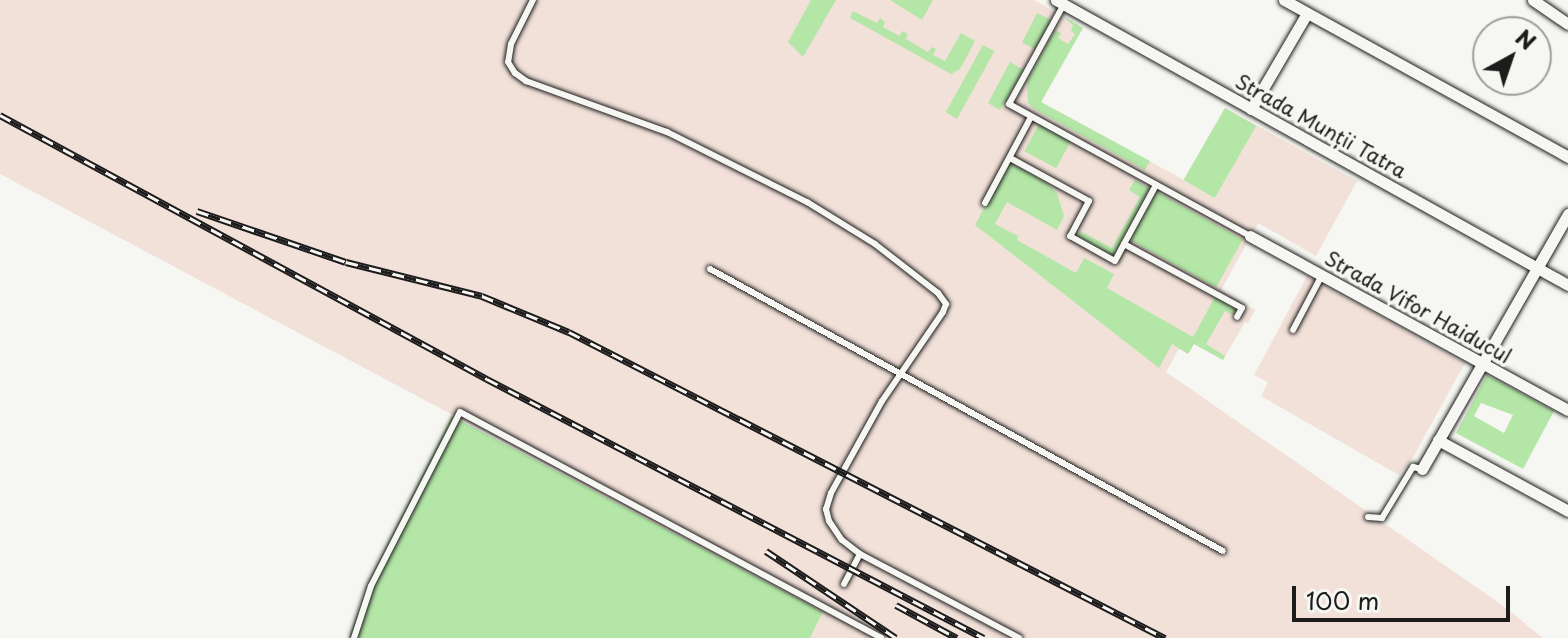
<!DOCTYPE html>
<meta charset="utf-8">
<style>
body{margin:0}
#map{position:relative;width:1568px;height:638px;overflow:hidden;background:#f6f6f2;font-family:"Playpen Sans",sans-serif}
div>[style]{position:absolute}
.built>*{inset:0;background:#f2e1d9}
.green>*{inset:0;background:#b4e7a7;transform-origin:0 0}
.roads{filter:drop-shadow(0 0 2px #1c1c1c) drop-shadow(0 0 2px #1c1c1c)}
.lane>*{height:6px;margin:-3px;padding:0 3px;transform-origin:3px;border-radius:3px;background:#f6f6f2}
.street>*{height:11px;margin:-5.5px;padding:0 5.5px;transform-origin:5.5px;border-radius:5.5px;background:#f6f6f2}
.rail>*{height:7px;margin-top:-3.5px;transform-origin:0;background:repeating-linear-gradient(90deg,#f6f6f2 0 12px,#1c1c1c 0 24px);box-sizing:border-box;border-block:2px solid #1c1c1c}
span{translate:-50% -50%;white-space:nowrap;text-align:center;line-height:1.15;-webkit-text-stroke:7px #f6f6f2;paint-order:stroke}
.street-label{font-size:20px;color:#1c1c1c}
.north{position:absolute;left:1472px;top:16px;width:80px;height:80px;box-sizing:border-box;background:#f6f6f2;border:2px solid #9f9f9c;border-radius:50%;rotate:40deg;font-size:22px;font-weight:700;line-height:32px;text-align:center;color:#1c1c1c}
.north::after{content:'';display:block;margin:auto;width:28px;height:36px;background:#1c1c1c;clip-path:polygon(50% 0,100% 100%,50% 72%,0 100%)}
.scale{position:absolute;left:1292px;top:586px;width:218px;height:36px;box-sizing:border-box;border:4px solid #1c1c1c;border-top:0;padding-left:10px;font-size:24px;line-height:28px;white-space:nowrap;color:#1c1c1c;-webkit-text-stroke:6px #f6f6f2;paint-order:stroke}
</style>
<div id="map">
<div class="built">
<i style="clip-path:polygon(0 0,1034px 0,1083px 28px,1041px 102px,1184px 180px,1225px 108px,1357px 181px,1316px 256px,1258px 223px,1221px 290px,1255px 310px,1248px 323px,1245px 322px,1223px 360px,1194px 344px,1188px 354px,1179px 349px,1166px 372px,1502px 605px,1543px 638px,810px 638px,823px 612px,0 174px)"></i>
<i style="clip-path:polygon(1307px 276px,1465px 363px,1412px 459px,1399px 475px,1261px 396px,1268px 382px,1254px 375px)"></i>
</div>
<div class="green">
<i style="clip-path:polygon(811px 0,836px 0,803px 57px,788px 42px)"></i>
<i style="clip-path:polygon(890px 0,933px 0,922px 20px)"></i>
<i style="clip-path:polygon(853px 11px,877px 23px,880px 18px,885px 22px,883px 27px,899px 36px,903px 31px,908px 34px,906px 39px,928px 52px,932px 47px,936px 49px,933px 55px,945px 61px,961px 33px,975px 41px,960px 69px,951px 74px,850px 18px)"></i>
<i style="left:1037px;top:13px;width:16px;height:33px;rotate:27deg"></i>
<i style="clip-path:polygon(1062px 15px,1083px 28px,1041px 102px,1150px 161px,1145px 170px,1034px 109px,1028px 103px,1027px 82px,1055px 30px,1061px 33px,1058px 38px,1068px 44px,1075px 34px,1071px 31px,1073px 25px)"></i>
<i style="left:983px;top:45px;width:13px;height:77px;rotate:29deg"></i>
<i style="clip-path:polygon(1010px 62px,1024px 70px,1000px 110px,988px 103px)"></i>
<i style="left:1225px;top:108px;width:36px;height:83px;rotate:30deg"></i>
<i style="left:1039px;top:124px;width:36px;height:31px;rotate:28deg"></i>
<i style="clip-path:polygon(1009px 162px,1047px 183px,1057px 193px,1064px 216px,1057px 230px,1007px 202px,995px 224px,1018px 236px,1017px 240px,1076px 273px,1084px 258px,1114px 274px,1107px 288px,1193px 337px,1215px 297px,1236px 309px,1233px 315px,1225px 311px,1206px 344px,1225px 356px,1223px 360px,1194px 344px,1188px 354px,1172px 344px,1159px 368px,975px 225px)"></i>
<i style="clip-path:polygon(1135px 180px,1150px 189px,1113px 257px,1077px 237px,1080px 231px,1112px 248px,1140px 197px,1129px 190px)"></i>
<i style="left:1157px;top:192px;width:98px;height:55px;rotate:29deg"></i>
<i style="clip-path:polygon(evenodd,1487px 375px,1554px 411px,1523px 469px,1456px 433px,1487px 375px,1481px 403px,1513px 415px,1504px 433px,1474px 416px,1481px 403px)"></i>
<i style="clip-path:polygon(452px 416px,823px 612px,810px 638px,349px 638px,370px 579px)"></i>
</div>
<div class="roads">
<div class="lane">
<i style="left:533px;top:0;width:49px;rotate:116.6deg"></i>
<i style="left:511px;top:44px;width:18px;rotate:99deg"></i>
<i style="left:508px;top:62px;width:13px;rotate:58deg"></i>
<i style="left:515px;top:73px;width:14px;rotate:36deg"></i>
<i style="left:526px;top:81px;width:150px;rotate:19.9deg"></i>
<i style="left:667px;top:132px;width:157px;rotate:26.6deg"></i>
<i style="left:807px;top:202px;width:80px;rotate:31.7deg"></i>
<i style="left:875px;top:244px;width:80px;rotate:37.9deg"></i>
<i style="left:938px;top:293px;width:14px;rotate:54deg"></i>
<i style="left:946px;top:304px;width:9px;rotate:111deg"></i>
<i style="left:943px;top:312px;width:108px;rotate:124.4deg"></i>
<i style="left:882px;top:401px;width:105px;rotate:119deg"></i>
<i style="left:831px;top:493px;width:17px;rotate:107deg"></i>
<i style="left:826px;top:509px;width:12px;rotate:76deg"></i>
<i style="left:829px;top:521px;width:23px;rotate:56deg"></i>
<i style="left:842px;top:540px;width:23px;rotate:38deg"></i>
<i style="left:860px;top:554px;width:180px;rotate:27.8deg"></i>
<i style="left:1064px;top:4px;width:114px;rotate:118.8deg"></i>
<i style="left:1009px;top:104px;width:275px;rotate:28.7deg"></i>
<i style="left:1010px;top:158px;width:90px;rotate:28.6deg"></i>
<i style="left:1089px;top:201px;width:40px;rotate:118deg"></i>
<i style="left:1070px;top:236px;width:51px;rotate:29.1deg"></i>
<i style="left:1115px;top:261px;width:19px;rotate:-62deg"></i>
<i style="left:1156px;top:185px;width:67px;rotate:118.5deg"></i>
<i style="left:1124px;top:244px;width:134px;rotate:28.5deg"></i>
<i style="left:1242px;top:308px;width:10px;rotate:119deg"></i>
<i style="left:985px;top:203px;width:98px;rotate:-61.9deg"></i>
<i style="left:710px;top:269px;width:585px;rotate:28.8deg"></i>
<i style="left:1293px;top:330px;width:62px;rotate:-62.2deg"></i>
<i style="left:1368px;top:517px;width:14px;rotate:4deg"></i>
<i style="left:1382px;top:518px;width:60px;rotate:-58.7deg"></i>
<i style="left:1413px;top:467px;width:9px;rotate:13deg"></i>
<i style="left:844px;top:584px;width:34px;rotate:-62deg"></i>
<i style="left:354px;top:638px;width:55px;rotate:-71.9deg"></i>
<i style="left:371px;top:586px;width:195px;rotate:-62.9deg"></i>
<i style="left:460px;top:412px;width:478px;rotate:28.2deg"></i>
</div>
<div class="street">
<i style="left:1056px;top:0;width:586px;rotate:29.1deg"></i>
<i style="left:1284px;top:0;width:325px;rotate:28.9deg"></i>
<i style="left:1533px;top:0;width:42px;rotate:34.4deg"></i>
<i style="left:1251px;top:109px;width:111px;rotate:-59.7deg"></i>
<i style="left:1250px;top:236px;width:362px;rotate:28.7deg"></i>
<i style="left:1438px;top:440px;width:148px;rotate:28.6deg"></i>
<i style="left:1422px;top:469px;width:294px;rotate:-60.2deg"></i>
</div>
</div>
<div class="rail">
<i style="left:0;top:115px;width:554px;rotate:28.46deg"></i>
<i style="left:487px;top:379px;width:560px;rotate:27.53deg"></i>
<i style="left:197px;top:211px;width:157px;rotate:18.9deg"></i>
<i style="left:346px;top:262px;width:140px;rotate:14deg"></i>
<i style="left:482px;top:296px;width:94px;rotate:22.5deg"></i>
<i style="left:569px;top:332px;width:670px;rotate:27.18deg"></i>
<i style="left:766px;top:551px;width:156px;rotate:33.8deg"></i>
<i style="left:896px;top:605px;width:69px;rotate:28.4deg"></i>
</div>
<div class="street-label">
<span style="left:1321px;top:126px;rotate:29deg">Strada Munții Tatra</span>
<span style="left:1418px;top:307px;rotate:29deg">Strada Vifor Haiducul</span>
</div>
<div class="north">N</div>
<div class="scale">100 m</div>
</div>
